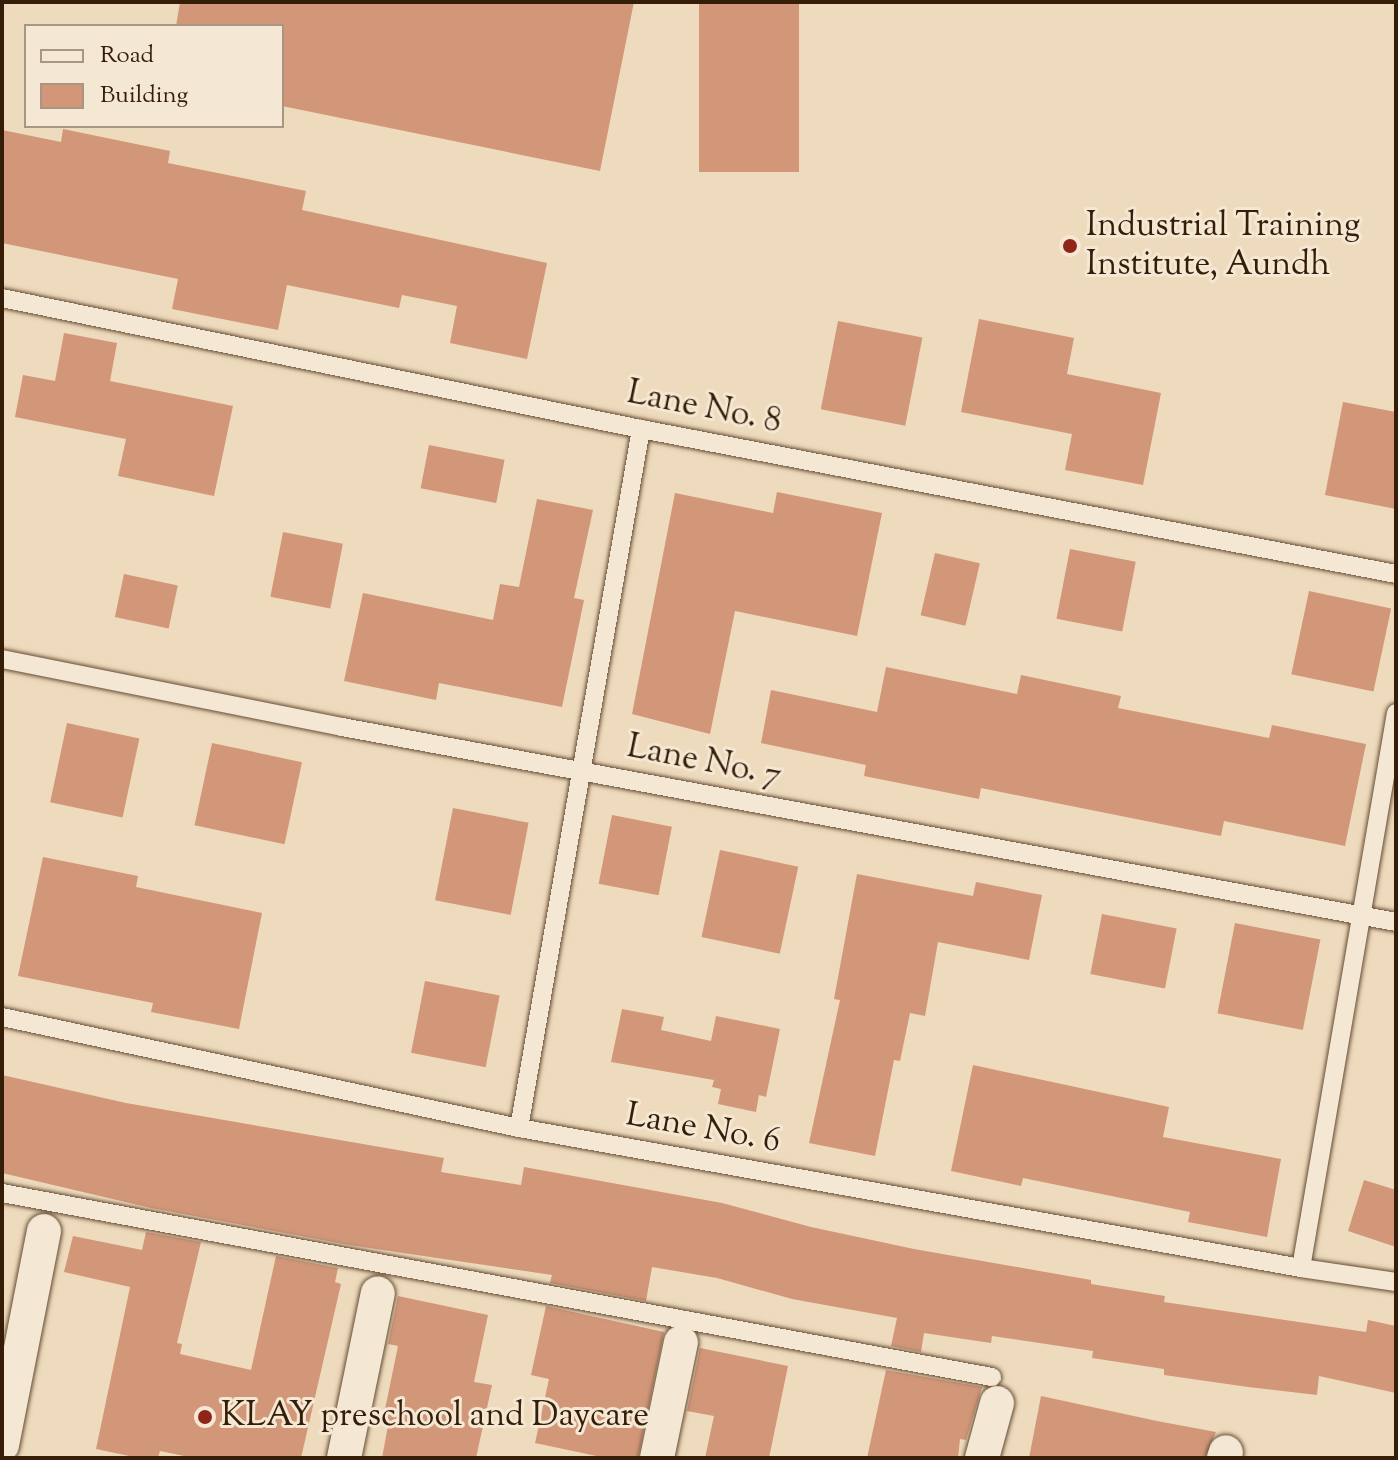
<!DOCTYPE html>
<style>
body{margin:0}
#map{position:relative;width:1398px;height:1460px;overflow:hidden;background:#eedabc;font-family:"Sorts Mill Goudy",serif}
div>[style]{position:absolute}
.building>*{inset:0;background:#d29779;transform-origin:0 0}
.roads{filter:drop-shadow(0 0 2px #644c35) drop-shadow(0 0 2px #644c35)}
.lane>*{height:18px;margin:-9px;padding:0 9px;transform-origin:9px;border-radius:9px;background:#f4e7d3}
.street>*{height:34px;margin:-17px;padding:0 17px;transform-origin:17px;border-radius:17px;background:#f4e7d3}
.dots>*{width:22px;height:22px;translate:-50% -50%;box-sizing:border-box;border:4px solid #f4e7d3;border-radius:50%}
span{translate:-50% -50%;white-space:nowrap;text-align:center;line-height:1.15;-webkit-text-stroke:6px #f4e7d3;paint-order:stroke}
.poi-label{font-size:34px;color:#361d08}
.left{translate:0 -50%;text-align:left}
.street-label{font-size:34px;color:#361d08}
.frame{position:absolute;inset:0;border:4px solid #361d08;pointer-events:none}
.legend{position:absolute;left:24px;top:24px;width:260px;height:104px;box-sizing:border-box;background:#f4e7d3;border:2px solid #a89682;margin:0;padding:10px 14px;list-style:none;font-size:24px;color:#361d08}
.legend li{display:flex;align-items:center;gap:16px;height:40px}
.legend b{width:40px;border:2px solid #a89682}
</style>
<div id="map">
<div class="building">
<i style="clip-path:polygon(180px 2px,634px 2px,600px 171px,282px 106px,282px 26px,176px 26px)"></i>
<i style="left:699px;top:2px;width:100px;height:170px"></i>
<i style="clip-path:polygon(63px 129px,170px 151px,168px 163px,306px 191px,302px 210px,547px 263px,527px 359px,450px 343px,457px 306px,402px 295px,399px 308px,287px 285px,278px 330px,172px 309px,178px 279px,2px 243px,2px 130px,61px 142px)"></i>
<i style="clip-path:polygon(979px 319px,1074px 338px,1067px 374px,1161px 393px,1143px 485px,1065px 470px,1072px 434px,961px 412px)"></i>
<i style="left:838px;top:321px;width:86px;height:90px;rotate:11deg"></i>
<i style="clip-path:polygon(64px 333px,117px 343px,110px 381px,233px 406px,214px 496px,118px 476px,126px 439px,15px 417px,23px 375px,55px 381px)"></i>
<i style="clip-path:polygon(1343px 402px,1396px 412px,1396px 509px,1325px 495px)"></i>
<i style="left:429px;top:445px;width:77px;height:44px;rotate:11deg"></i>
<i style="clip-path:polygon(777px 492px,882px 513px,857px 636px,735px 611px,710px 734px,632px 714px,675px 493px,773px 513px)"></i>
<i style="clip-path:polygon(537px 499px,593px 510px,574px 598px,584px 600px,562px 707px,439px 683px,436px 700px,344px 681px,363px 593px,493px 620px,500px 584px,519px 587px)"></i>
<i style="left:283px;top:532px;width:61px;height:66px;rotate:11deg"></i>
<i style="left:1070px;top:549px;width:67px;height:71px;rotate:11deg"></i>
<i style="left:935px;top:553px;width:46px;height:64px;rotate:13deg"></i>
<i style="left:124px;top:574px;width:55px;height:44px;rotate:12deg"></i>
<i style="left:1309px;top:591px;width:84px;height:85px;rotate:12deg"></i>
<i style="clip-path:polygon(886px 667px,1017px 694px,1021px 675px,1121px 696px,1118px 708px,1269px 738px,1272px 725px,1366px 744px,1345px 846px,1224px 821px,1221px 836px,981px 788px,979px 799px,864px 776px,866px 765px,761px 743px,771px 690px,877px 712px)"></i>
<i style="left:67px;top:723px;width:74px;height:81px;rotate:12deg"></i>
<i style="left:212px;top:743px;width:92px;height:84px;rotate:12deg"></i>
<i style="left:453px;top:808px;width:77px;height:94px;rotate:11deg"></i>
<i style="left:612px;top:815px;width:61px;height:70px;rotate:11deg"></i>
<i style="left:720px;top:850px;width:80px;height:89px;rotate:12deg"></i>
<i style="clip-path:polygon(43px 857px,138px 876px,136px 887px,262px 913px,239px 1029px,151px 1012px,153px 1003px,18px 976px)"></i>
<i style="clip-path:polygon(857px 874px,973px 896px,976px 882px,1042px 895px,1029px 960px,938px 942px,925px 1016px,910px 1013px,900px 1061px,894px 1060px,875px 1156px,809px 1143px,840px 1000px,834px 999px)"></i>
<i style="left:1102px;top:914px;width:76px;height:61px;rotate:11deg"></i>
<i style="left:1235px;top:923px;width:87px;height:92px;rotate:11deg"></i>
<i style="left:425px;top:981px;width:76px;height:73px;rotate:11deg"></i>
<i style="clip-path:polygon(622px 1009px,664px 1017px,661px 1030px,711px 1041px,716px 1016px,780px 1029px,766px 1097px,759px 1095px,756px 1112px,718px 1104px,721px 1089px,712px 1087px,714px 1080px,611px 1062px)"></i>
<i style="clip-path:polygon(973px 1065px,1169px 1107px,1163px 1137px,1281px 1159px,1267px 1237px,1188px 1222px,1190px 1212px,1023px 1178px,1021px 1186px,951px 1171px)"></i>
<i style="clip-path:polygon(2px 1075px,126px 1103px,444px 1158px,441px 1172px,521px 1185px,524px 1167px,722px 1203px,811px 1227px,914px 1249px,1091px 1280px,1091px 1284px,1165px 1296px,1164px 1302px,1366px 1332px,1368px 1320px,1396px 1326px,1396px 1393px,1319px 1376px,1317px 1395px,1248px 1387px,1164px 1375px,1164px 1369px,1092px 1358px,1093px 1351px,992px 1336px,991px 1343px,924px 1333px,921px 1352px,891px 1346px,897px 1318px,792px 1299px,717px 1278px,652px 1267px,646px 1301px,550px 1283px,552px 1275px,349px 1245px,151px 1208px,2px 1173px)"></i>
<i style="clip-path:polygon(1364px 1180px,1396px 1190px,1396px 1247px,1348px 1231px)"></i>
<i style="clip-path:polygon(146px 1232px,201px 1242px,177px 1343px,182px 1344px,180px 1354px,251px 1370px,276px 1256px,338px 1268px,335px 1282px,341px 1284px,301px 1458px,194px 1458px,160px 1451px,158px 1458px,139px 1458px,96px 1449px,130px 1287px,64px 1272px,73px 1236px,142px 1250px)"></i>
<i style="clip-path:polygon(398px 1296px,488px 1315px,474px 1382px,492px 1385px,476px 1458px,382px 1458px,389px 1420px,383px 1419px,398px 1346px,388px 1344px)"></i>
<i style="clip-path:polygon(546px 1306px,664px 1332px,638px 1458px,606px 1458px,535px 1443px,549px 1379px,531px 1375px)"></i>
<i style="clip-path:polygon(700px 1348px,788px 1366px,769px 1458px,705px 1458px,714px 1416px,687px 1411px)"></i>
<i style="clip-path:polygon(886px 1370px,982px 1387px,966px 1440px,960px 1439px,958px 1458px,867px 1458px)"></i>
<i style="clip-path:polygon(1041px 1396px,1157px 1421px,1216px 1432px,1205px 1458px,1029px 1458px)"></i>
</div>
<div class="roads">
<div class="lane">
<i style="left:2px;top:298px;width:652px;rotate:11.59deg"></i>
<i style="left:641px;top:429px;width:769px;rotate:10.87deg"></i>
<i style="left:2px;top:659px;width:347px;rotate:11.3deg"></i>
<i style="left:342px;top:727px;width:1072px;rotate:10.48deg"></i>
<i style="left:2px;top:1017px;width:529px;rotate:12.12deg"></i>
<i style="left:519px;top:1128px;width:794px;rotate:10.15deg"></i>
<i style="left:1301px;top:1268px;width:96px;rotate:8.4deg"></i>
<i style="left:519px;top:1128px;width:710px;rotate:-80.1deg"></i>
<i style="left:2px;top:1193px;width:1007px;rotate:10.53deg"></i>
<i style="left:1301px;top:1268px;width:563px;rotate:-80.29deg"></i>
</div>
<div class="street">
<i style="left:2px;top:1445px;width:218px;rotate:-78.9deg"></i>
<i style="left:344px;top:1458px;width:168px;rotate:-78.4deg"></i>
<i style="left:657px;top:1458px;width:118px;rotate:-78.3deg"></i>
<i style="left:982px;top:1458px;width:57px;rotate:-74.7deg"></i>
<i style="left:1224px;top:1458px;width:6px;rotate:-72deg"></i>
</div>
</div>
<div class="dots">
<i style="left:1070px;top:246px;background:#8f2418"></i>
<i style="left:205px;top:1417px;background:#8f2418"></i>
</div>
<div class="poi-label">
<span class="left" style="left:1086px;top:246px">Industrial Training<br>Institute, Aundh</span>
<span class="left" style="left:221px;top:1417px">KLAY preschool and Daycare</span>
</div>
<div class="street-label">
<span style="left:704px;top:408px;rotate:11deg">Lane No. 8</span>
<span style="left:704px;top:762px;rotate:11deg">Lane No. 7</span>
<span style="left:703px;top:1129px;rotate:10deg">Lane No. 6</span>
</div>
<div class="frame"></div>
<ul class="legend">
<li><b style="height:10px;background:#f4e7d3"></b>Road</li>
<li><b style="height:22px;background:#d29779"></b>Building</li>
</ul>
</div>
